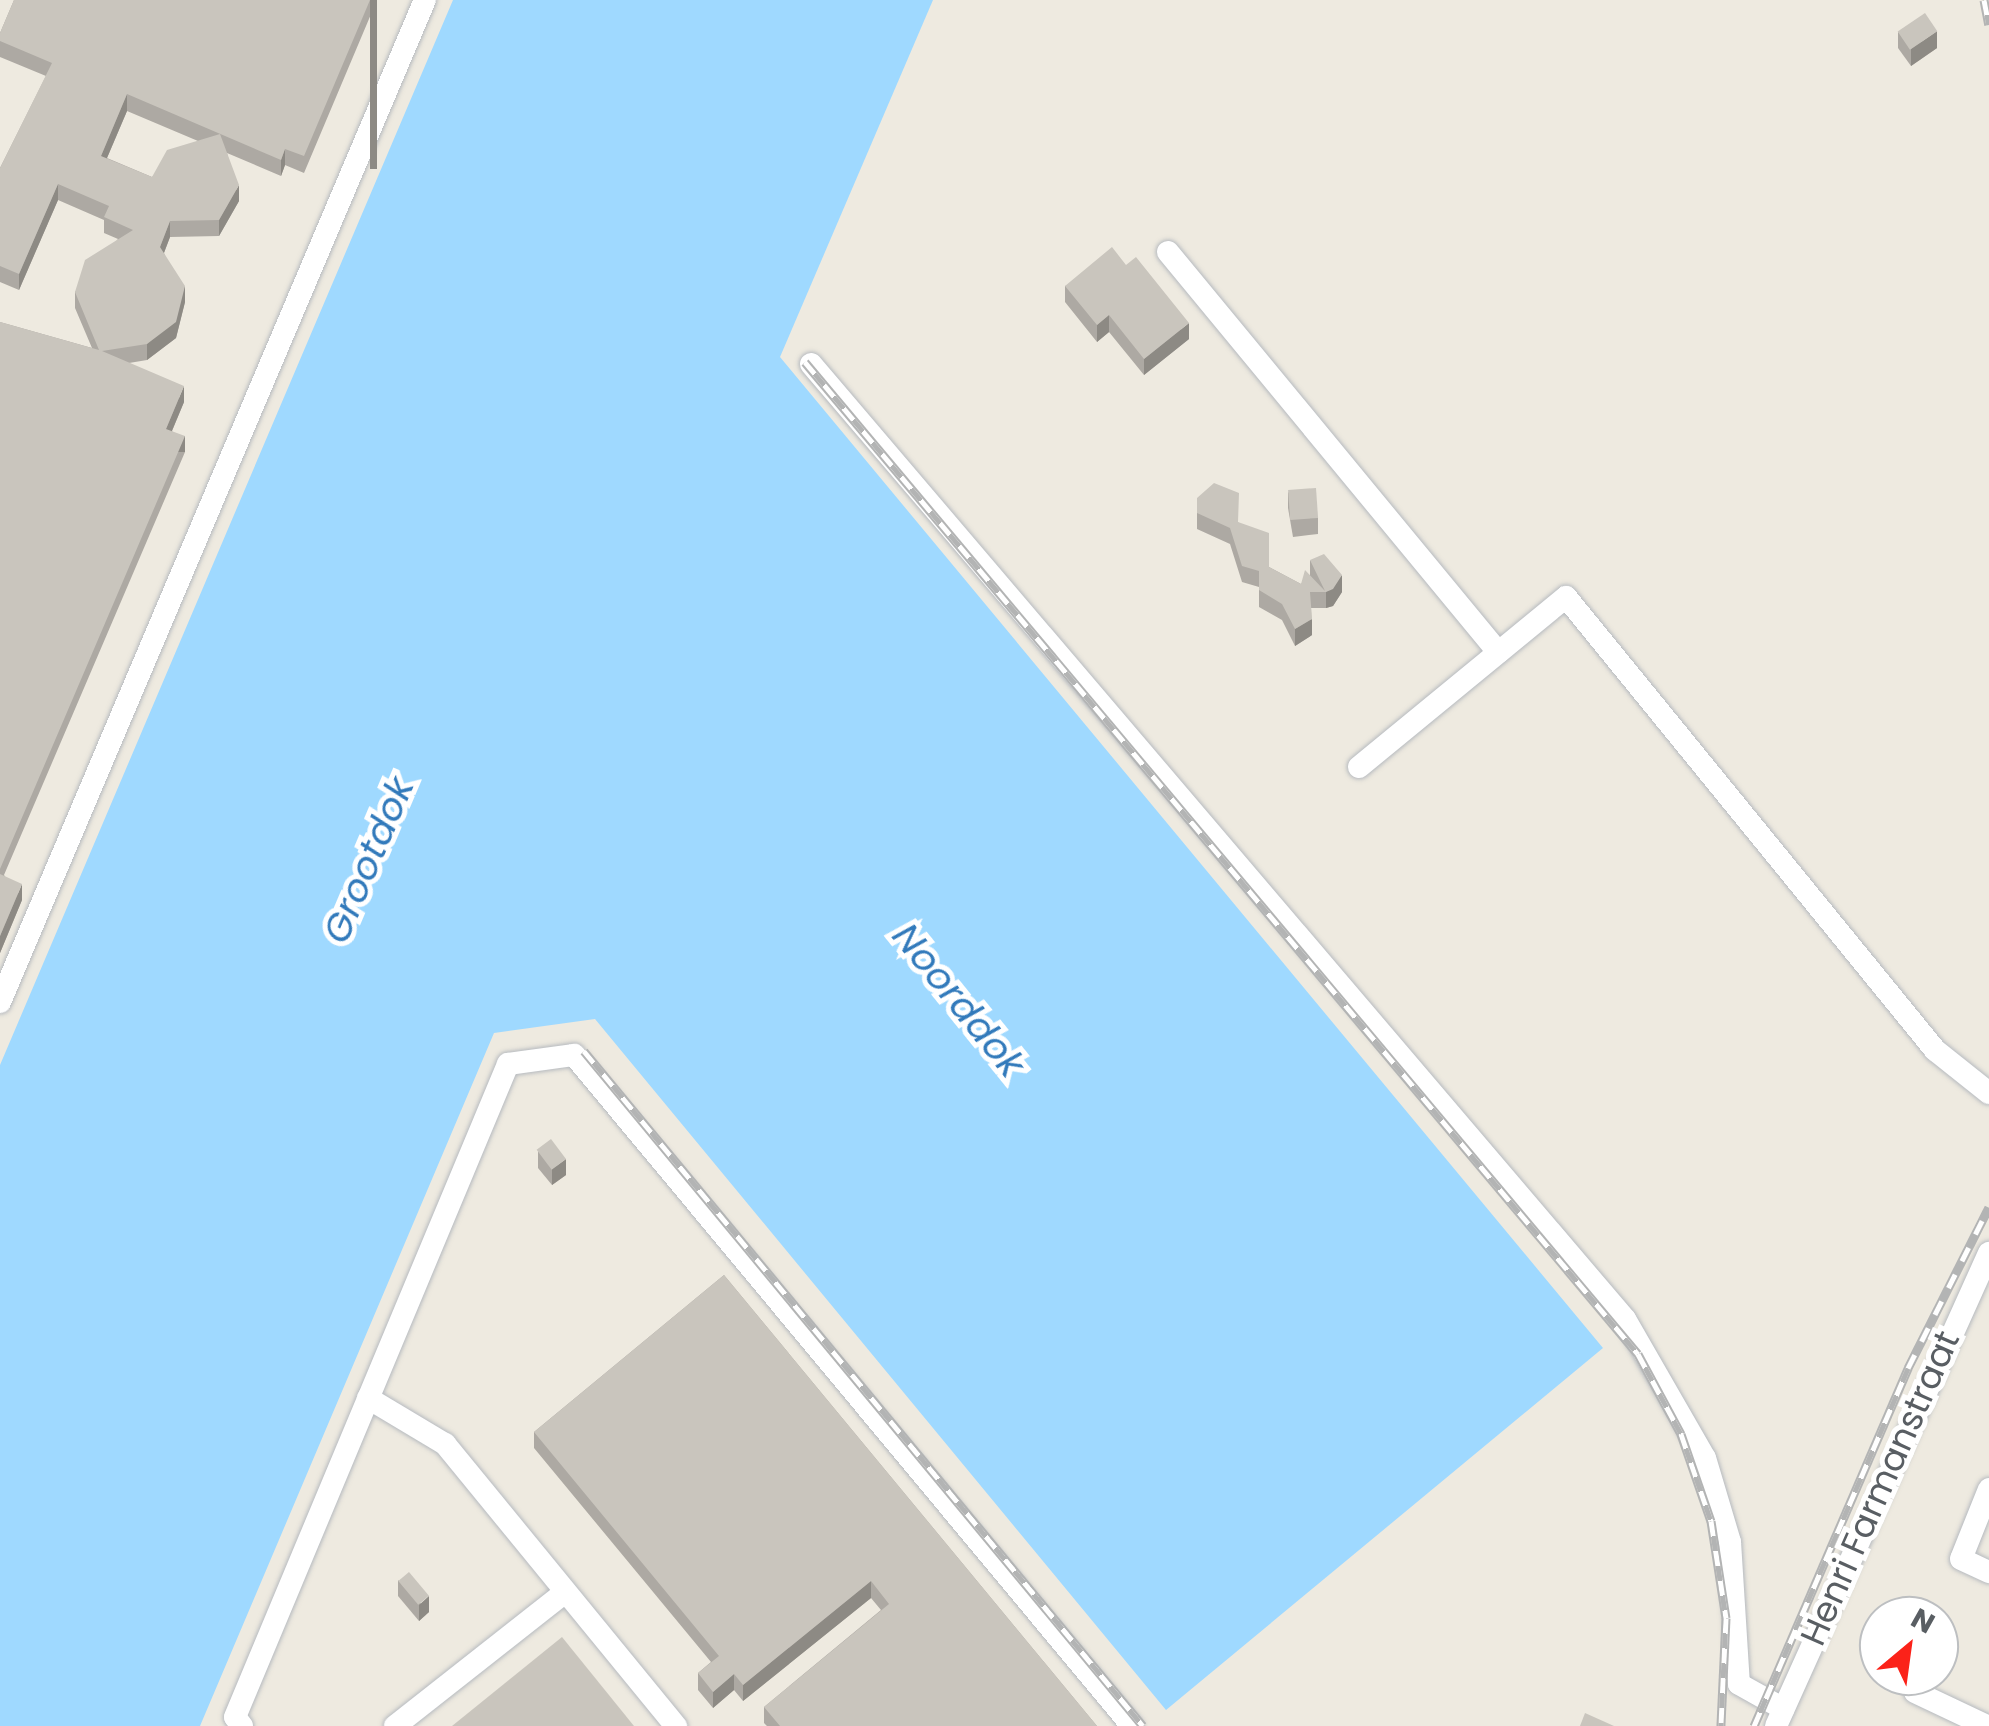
<!DOCTYPE html>
<style>
body{margin:0}
#map{position:relative;width:1989px;height:1726px;overflow:hidden;background:#eeeae0;font-family:Poppins,sans-serif}
div>[style]{position:absolute}
.water>*{inset:0;background:#9fd9ff}
.roads{filter:drop-shadow(0 0 2px #b6babf) drop-shadow(0 0 2px #b6babf)}
.minor>*{height:22px;margin:-11px;padding:0 11px;transform-origin:11px;border-radius:11px;background:#fff}
.rail>*{height:9px;margin-top:-4.5px;transform-origin:0;background:repeating-linear-gradient(90deg,#fff 0 15px,#b3b4b4 0 30px);box-sizing:border-box;border-block:2px solid #b3b4b4}
.wall>*{inset:0;background:#ada9a3}
.shaded-wall>*{inset:0;background:#8d8a84;transform-origin:0 0}
.building>*{inset:0;background:#c9c5bd;transform-origin:0 0}
span{translate:-50% -50%;white-space:nowrap;text-align:center;line-height:1.15;-webkit-text-stroke:10px #fff;paint-order:stroke}
.street-label{font-size:35px;color:#595e63}
.water-label{font-size:38px;color:#327abb;font-style:italic}
.north{position:absolute;left:1859px;top:1596px;width:100px;height:100px;box-sizing:border-box;background:#fff;border:2px solid #bdbfc1;border-radius:50%;rotate:29deg;font-size:28px;font-weight:700;line-height:40px;text-align:center;color:#595e63}
.north::after{content:'';display:block;margin:auto;width:35px;height:45px;background:#fb2219;clip-path:polygon(50% 0,100% 100%,50% 72%,0 100%)}
</style>
<div id="map">
<div class="water">
<i style="clip-path:polygon(453px 0,933px 0,780px 357px,1603px 1348px,1166px 1710px,595px 1019px,494px 1033px,200px 1726px,0 1726px,0 1065px)"></i>
</div>
<div class="roads">
<div class="minor">
<i style="left:1168px;top:252px;width:519px;rotate:50.48deg"></i>
<i style="left:811px;top:364px;width:1255px;rotate:49.56deg"></i>
<i style="left:1625px;top:1319px;width:160px;rotate:60.1deg"></i>
<i style="left:1705px;top:1458px;width:88px;rotate:73.4deg"></i>
<i style="left:1730px;top:1542px;width:142px;rotate:86.4deg"></i>
<i style="left:1739px;top:1684px;width:51px;rotate:29.1deg"></i>
<i style="left:1359px;top:767px;width:268px;rotate:-39.4deg"></i>
<i style="left:1566px;top:597px;width:584px;rotate:50.83deg"></i>
<i style="left:1935px;top:1050px;width:69px;rotate:38.5deg"></i>
<i style="left:0;top:1002px;width:1088px;rotate:-67.02deg"></i>
<i style="left:368px;top:1398px;width:90px;rotate:30.9deg"></i>
<i style="left:445px;top:1444px;width:365px;rotate:50.7deg"></i>
<i style="left:1989px;top:1489px;width:75px;rotate:111.8deg"></i>
<i style="left:1961px;top:1559px;width:31px;rotate:25deg"></i>
<i style="left:1915px;top:1692px;width:80px;rotate:25.3deg"></i>
<i style="left:242px;top:1726px;width:11px;rotate:-128deg"></i>
<i style="left:235px;top:1717px;width:708px;rotate:-67.31deg"></i>
<i style="left:508px;top:1064px;width:67px;rotate:-7.8deg"></i>
<i style="left:574px;top:1055px;width:873px;rotate:50.25deg"></i>
<i style="left:395px;top:1726px;width:216px;rotate:-38.2deg"></i>
<i style="left:1776px;top:1726px;width:519px;rotate:-65.76deg"></i>
</div>
</div>
<div class="rail">
<i style="left:1984px;top:0;width:25px;rotate:79deg"></i>
<i style="left:805px;top:362px;width:1295px;rotate:49.98deg"></i>
<i style="left:1638px;top:1354px;width:91px;rotate:61.7deg"></i>
<i style="left:1681px;top:1434px;width:92px;rotate:71deg"></i>
<i style="left:1711px;top:1521px;width:98px;rotate:81.2deg"></i>
<i style="left:1726px;top:1618px;width:108px;rotate:92.7deg"></i>
<i style="left:584px;top:1051px;width:876px;rotate:50.37deg"></i>
<i style="left:1754px;top:1726px;width:390px;rotate:-66.7deg"></i>
<i style="left:1908px;top:1368px;width:180px;rotate:-63.3deg"></i>
</div>
<div class="wall">
<i style="clip-path:polygon(evenodd,14px 0,377px 0,304px 173px,285px 165px,281px 176px,227px 153px,239px 201px,219px 236px,170px 237px,164px 253px,185px 302px,176px 338px,147px 360px,129px 363px,184px 402px,172px 431px,185px 452px,4px 875px,22px 900px,0 953px,0 322px,92px 348px,75px 308px,75px 292px,118px 239px,104px 233px,104px 220px,58px 200px,19px 290px,0 282px,0 168px,46px 76px,0 57px,0 33px,14px 0,127px 111px,198px 141px,152px 177px,107px 158px,127px 111px)"></i>
<i style="clip-path:polygon(1898px 32px,1937px 48px,1911px 66px,1898px 48px)"></i>
<i style="clip-path:polygon(1126px 265px,1189px 339px,1144px 375px,1109px 332px,1097px 342px,1065px 302px,1065px 286px)"></i>
<i style="clip-path:polygon(1288px 492px,1318px 518px,1318px 534px,1293px 537px,1288px 508px)"></i>
<i style="clip-path:polygon(1197px 498px,1238px 522px,1269px 567px,1301px 584px,1310px 575px,1310px 560px,1342px 592px,1333px 606px,1326px 608px,1311px 608px,1312px 635px,1295px 646px,1282px 620px,1259px 607px,1259px 587px,1242px 582px,1230px 544px,1197px 529px)"></i>
<i style="clip-path:polygon(538px 1151px,566px 1175px,552px 1185px,538px 1168px)"></i>
<i style="clip-path:polygon(724px 1275px,1097px 1726px,767px 1726px,764px 1723px,764px 1707px,881px 1610px,871px 1598px,743px 1701px,734px 1690px,713px 1708px,698px 1690px,698px 1673px,711px 1662px,534px 1448px,534px 1432px)"></i>
<i style="clip-path:polygon(398px 1580px,429px 1612px,419px 1621px,398px 1596px)"></i>
</div>
<div class="shaded-wall">
<i style="left:370px;top:0;width:7px;height:169px"></i>
<i style="clip-path:polygon(1937px 31px,1937px 48px,1911px 66px,1911px 49px)"></i>
<i style="clip-path:polygon(127px 94px,127px 111px,101px 172px,101px 156px)"></i>
<i style="clip-path:polygon(285px 149px,285px 165px,281px 176px,281px 160px)"></i>
<i style="clip-path:polygon(58px 184px,58px 200px,19px 290px,19px 274px)"></i>
<i style="clip-path:polygon(239px 185px,239px 201px,219px 236px,219px 220px)"></i>
<i style="clip-path:polygon(170px 221px,170px 237px,160px 263px,160px 247px)"></i>
<i style="clip-path:polygon(185px 286px,185px 302px,176px 338px,147px 360px,147px 344px)"></i>
<i style="clip-path:polygon(1109px 315px,1109px 332px,1097px 342px,1097px 325px)"></i>
<i style="clip-path:polygon(1189px 323px,1189px 339px,1144px 375px,1144px 359px)"></i>
<i style="clip-path:polygon(184px 386px,184px 402px,166px 445px,166px 429px)"></i>
<i style="left:185px;top:436px;width:16px;height:471px;rotate:90deg"></i>
<i style="clip-path:polygon(1342px 575px,1342px 592px,1333px 606px,1326px 608px,1326px 592px)"></i>
<i style="clip-path:polygon(1312px 619px,1312px 635px,1295px 646px,1295px 629px)"></i>
<i style="clip-path:polygon(22px 884px,22px 900px,0 953px,0 936px)"></i>
<i style="clip-path:polygon(566px 1159px,566px 1175px,552px 1185px,552px 1169px)"></i>
<i style="clip-path:polygon(871px 1581px,871px 1598px,743px 1701px,743px 1685px)"></i>
<i style="clip-path:polygon(429px 1596px,429px 1612px,419px 1621px,419px 1605px)"></i>
<i style="clip-path:polygon(734px 1674px,734px 1690px,713px 1708px,713px 1692px)"></i>
</div>
<div class="building">
<i style="clip-path:polygon(14px 0,370px 0,304px 156px,285px 149px,281px 160px,127px 94px,101px 156px,152px 177px,167px 150px,220px 134px,239px 185px,219px 220px,170px 221px,160px 247px,185px 286px,176px 322px,147px 344px,102px 351px,184px 386px,166px 429px,185px 436px,0 869px,0 322px,99px 350px,75px 292px,85px 260px,133px 230px,104px 217px,109px 206px,58px 184px,19px 274px,0 266px,0 168px,52px 63px,0 41px,0 33px)"></i>
<i style="left:1925px;top:13px;width:22px;height:33px;rotate:56deg"></i>
<i style="clip-path:polygon(1112px 247px,1126px 265px,1136px 257px,1189px 323px,1144px 359px,1109px 315px,1097px 325px,1065px 286px)"></i>
<i style="clip-path:polygon(1214px 483px,1239px 493px,1238px 522px,1269px 533px,1269px 567px,1301px 584px,1305px 570px,1325px 591px,1310px 560px,1324px 554px,1342px 575px,1333px 589px,1326px 592px,1310px 592px,1312px 619px,1295px 629px,1282px 604px,1259px 590px,1259px 571px,1242px 566px,1230px 528px,1197px 513px,1197px 498px)"></i>
<i style="left:1316px;top:488px;width:30px;height:28px;rotate:86deg"></i>
<i style="clip-path:polygon(0 874px,22px 884px,0 936px)"></i>
<i style="left:551px;top:1139px;width:25px;height:18px;rotate:53deg"></i>
<i style="clip-path:polygon(724px 1275px,1097px 1726px,780px 1726px,764px 1707px,889px 1604px,871px 1581px,743px 1685px,734px 1674px,713px 1692px,698px 1673px,719px 1656px,534px 1432px)"></i>
<i style="left:409px;top:1572px;width:31px;height:14px;rotate:50deg"></i>
<i style="clip-path:polygon(562px 1637px,634px 1726px,452px 1726px)"></i>
<i style="clip-path:polygon(1585px 1713px,1614px 1726px,1580px 1726px)"></i>
</div>
<div class="street-label">
<span style="left:1880px;top:1488px;rotate:-66deg">Henri Farmanstraat</span>
</div>
<div class="water-label">
<span style="left:368px;top:860px;rotate:-67deg">Grootdok</span>
<span style="left:959px;top:1000px;rotate:51deg">Noorddok</span>
</div>
<div class="north">N</div>
</div>
